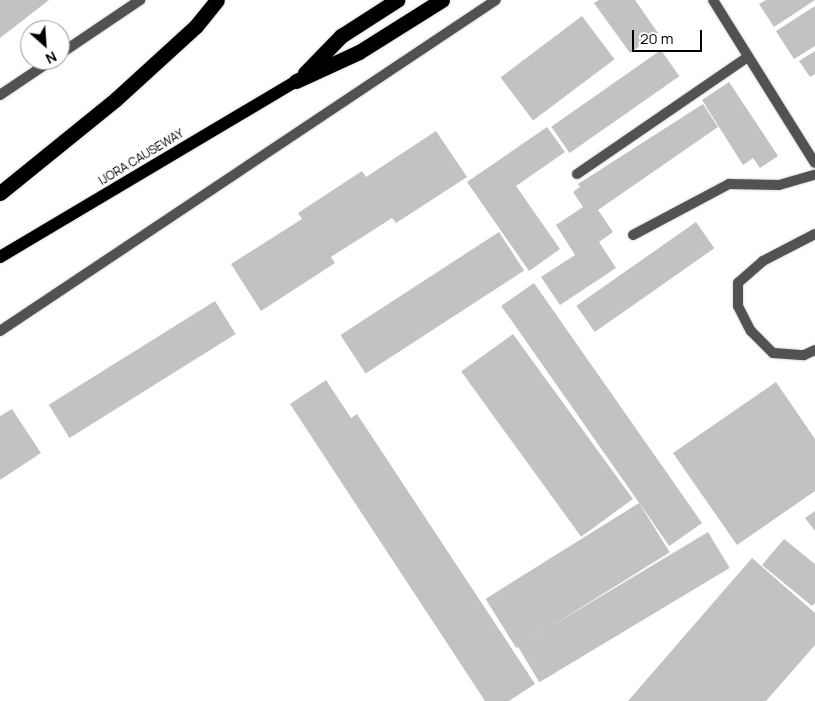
<!DOCTYPE html>
<style>
body{margin:0}
#map{position:relative;width:815px;height:701px;overflow:hidden;background:#fff;font-family:Manrope,sans-serif}
div>[style]{position:absolute}
.building>*{inset:0;background:#c2c2c2;transform-origin:0 0}
.roads{filter:drop-shadow(0 0 1px #dbdbdb) drop-shadow(0 0 1px #dbdbdb)}
.service>*{height:10px;margin:-5px;padding:0 5px;transform-origin:5px;border-radius:5px;background:#525252}
.minor>*{height:10px;margin:-5px;padding:0 5px;transform-origin:5px;border-radius:5px;background:#525252}
.tertiary>*{height:10px;margin:-5px;padding:0 5px;transform-origin:5px;border-radius:5px;background:#525252}
.primary>*{height:12px;margin:-6px;padding:0 6px;transform-origin:6px;border-radius:6px;background:#000}
.motorway>*{height:15px;margin:-7.5px;padding:0 7.5px;transform-origin:7.5px;border-radius:7.5px;background:#000}
span{translate:-50% -50%;white-space:nowrap;text-align:center;line-height:1.15;-webkit-text-stroke:4px #fff;paint-order:stroke}
.street-label{font-size:12px;color:#000}
.north{position:absolute;left:20px;top:20px;width:50px;height:50px;box-sizing:border-box;background:#fff;border:1px solid #999;border-radius:50%;rotate:154deg;font-size:14px;font-weight:700;line-height:20px;text-align:center;color:#000}
.north::after{content:'';display:block;margin:auto;width:18px;height:22px;background:#000;clip-path:polygon(50% 0,100% 100%,50% 72%,0 100%)}
.scale{position:absolute;left:632px;top:30px;width:70px;height:22px;box-sizing:border-box;border:2px solid #000;border-top:0;padding-left:6px;font-size:15px;line-height:18px;white-space:nowrap;color:#000;-webkit-text-stroke:4px #fff;paint-order:stroke}
</style>
<div id="map">
<div class="building">
<i style="clip-path:polygon(0 0,49px 0,0 38px)"></i>
<i style="clip-path:polygon(599px 0,635px 0,658px 33px,630px 53px,594px 3px)"></i>
<i style="clip-path:polygon(766px 0,815px 0,774px 27px,759px 4px)"></i>
<i style="clip-path:polygon(815px 6px,815px 46px,794px 59px,776px 31px)"></i>
<i style="left:582px;top:16px;width:54px;height:102px;rotate:53deg"></i>
<i style="left:661px;top:50px;width:32px;height:134px;rotate:55deg"></i>
<i style="clip-path:polygon(815px 51px,815px 74px,810px 77px,799px 61px)"></i>
<i style="clip-path:polygon(729px 82px,778px 156px,760px 168px,753px 158px,743px 165px,702px 100px)"></i>
<i style="clip-path:polygon(703px 104px,718px 127px,598px 210px,613px 232px,599px 242px,616px 268px,560px 305px,541px 277px,575px 255px,556px 225px,583px 207px,573px 192px,580px 187px,578px 184px)"></i>
<i style="clip-path:polygon(547px 127px,565px 152px,516px 186px,560px 249px,529px 271px,467px 182px)"></i>
<i style="clip-path:polygon(436px 131px,467px 177px,396px 223px,392px 218px,331px 257px,335px 263px,261px 311px,231px 264px,302px 219px,298px 213px,362px 171px,366px 177px)"></i>
<i style="left:696px;top:222px;width:32px;height:146px;rotate:55deg"></i>
<i style="left:499px;top:232px;width:46px;height:189px;rotate:57deg"></i>
<i style="left:534px;top:283px;width:293px;height:40px;rotate:55deg"></i>
<i style="left:215px;top:301px;width:39px;height:196px;rotate:58deg"></i>
<i style="left:513px;top:334px;width:204px;height:64px;rotate:54deg"></i>
<i style="clip-path:polygon(326px 380px,351px 418px,357px 414px,535px 684px,509px 701px,485px 701px,290px 404px)"></i>
<i style="clip-path:polygon(776px 382px,815px 439px,815px 491px,737px 545px,673px 453px)"></i>
<i style="clip-path:polygon(12px 409px,41px 453px,0 480px,0 416px)"></i>
<i style="left:639px;top:503px;width:58px;height:181px;rotate:58deg"></i>
<i style="clip-path:polygon(815px 511px,815px 531px,805px 518px)"></i>
<i style="left:708px;top:532px;width:42px;height:222px;rotate:59deg"></i>
<i style="clip-path:polygon(784px 539px,815px 564px,815px 603px,812px 606px,762px 565px)"></i>
<i style="clip-path:polygon(752px 558px,815px 613px,815px 645px,766px 701px,628px 701px)"></i>
</div>
<div class="roads">
<div class="service">
<i style="left:577px;top:174px;width:207px;rotate:-34.4deg"></i>
<i style="left:815px;top:234px;width:59px;rotate:152.6deg"></i>
<i style="left:763px;top:261px;width:33px;rotate:139deg"></i>
<i style="left:738px;top:283px;width:23px;rotate:90deg"></i>
<i style="left:738px;top:306px;width:28px;rotate:63deg"></i>
<i style="left:751px;top:331px;width:31px;rotate:45deg"></i>
<i style="left:773px;top:353px;width:31px;rotate:4deg"></i>
<i style="left:804px;top:355px;width:12px;rotate:-24deg"></i>
<i style="left:633px;top:235px;width:109px;rotate:-28deg"></i>
<i style="left:729px;top:184px;width:50px;rotate:1.1deg"></i>
<i style="left:779px;top:185px;width:37px;rotate:-16deg"></i>
</div>
<div class="minor">
<i style="left:713px;top:0;width:192px;rotate:58deg"></i>
</div>
<div class="tertiary">
<i style="left:60px;top:54px;width:97px;rotate:-34deg"></i>
<i style="left:0;top:95px;width:63px;rotate:-33.9deg"></i>
<i style="left:0;top:331px;width:596px;rotate:-33.72deg"></i>
</div>
<div class="primary">
<i style="left:0;top:257px;width:344px;rotate:-30.7deg"></i>
</div>
<div class="motorway">
<i style="left:305px;top:73px;width:52px;rotate:-45.8deg"></i>
<i style="left:341px;top:36px;width:67px;rotate:-32.7deg"></i>
<i style="left:296px;top:81px;width:69px;rotate:-24.7deg"></i>
<i style="left:359px;top:52px;width:98px;rotate:-32.1deg"></i>
<i style="left:0;top:193px;width:149px;rotate:-39deg"></i>
<i style="left:116px;top:99px;width:108px;rotate:-42.4deg"></i>
<i style="left:196px;top:26px;width:33px;rotate:-51deg"></i>
</div>
</div>
<div class="street-label">
<span style="left:141px;top:157px;rotate:-31deg">IJORA CAUSEWAY</span>
</div>
<div class="north">N</div>
<div class="scale">20 m</div>
</div>
